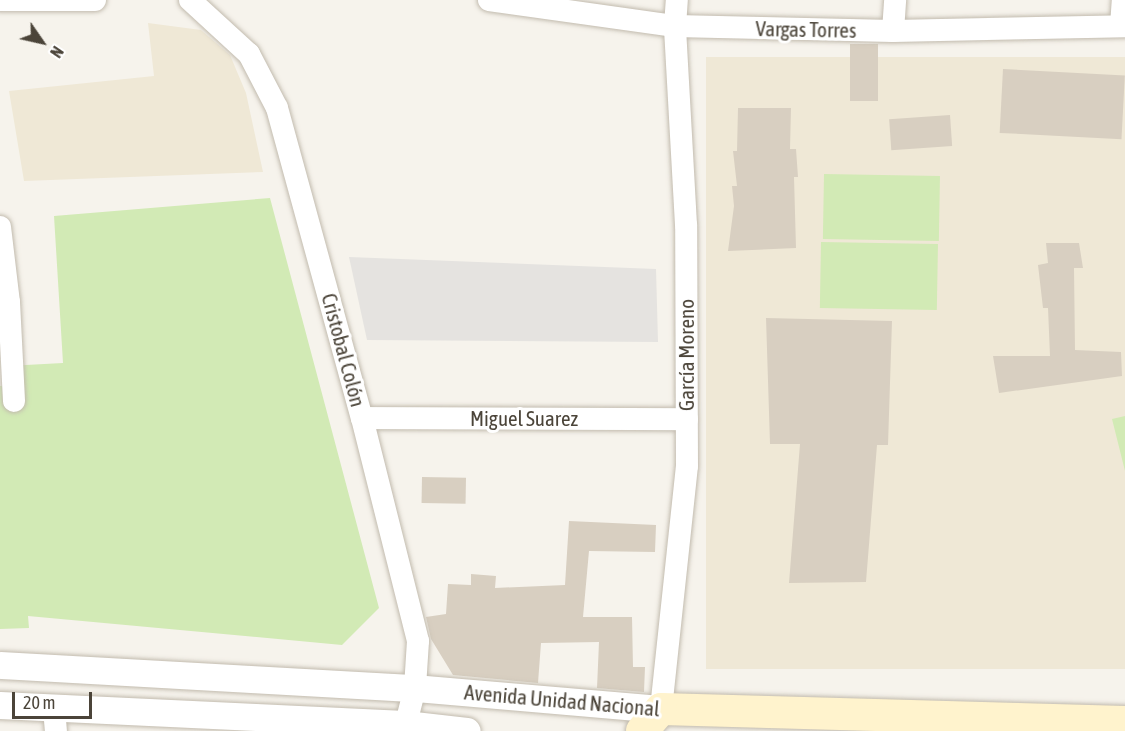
<!DOCTYPE html>
<meta charset="utf-8">
<style>
body{margin:0}
#map{position:relative;width:1125px;height:731px;overflow:hidden;background:#f6f3ec;font-family:"Asap Condensed",sans-serif}
div>[style]{position:absolute}
.education>*{inset:0;background:#efe8d6;transform-origin:0 0}
.green>*{inset:0;background:#d2eab5;transform-origin:0 0}
.parking>*{inset:0;background:#e5e3e0}
.building>*{inset:0;background:#d8cfc1;transform-origin:0 0}
.roads{filter:drop-shadow(0 0 2px #c2bbae) drop-shadow(0 0 2px #c2bbae)}
.minor>*{height:22px;margin:-11px;padding:0 11px;transform-origin:11px;border-radius:11px;background:#fff}
.tertiary>*{height:27px;margin:-13.5px;padding:0 13.5px;transform-origin:13.5px;border-radius:13.5px;background:#fff}
.secondary>*{height:32px;margin:-16px;padding:0 16px;transform-origin:16px;border-radius:16px;background:#fff3cd}
span{translate:-50% -50%;white-space:nowrap;text-align:center;line-height:1.15;-webkit-text-stroke:6px #fff;paint-order:stroke}
.street-label{font-size:21px;color:#4b4439}
.north{position:absolute;left:12px;top:12px;width:60px;height:60px;-webkit-text-stroke:4px #fff;paint-order:stroke;rotate:124deg;font-size:16px;font-weight:700;line-height:24px;text-align:center;color:#4b4439}
.north::after{content:'';display:block;margin:auto;width:21px;height:27px;background:#4b4439;clip-path:polygon(50% 0,100% 100%,50% 72%,0 100%)}
.scale{position:absolute;left:12px;top:692px;width:80px;height:27px;box-sizing:border-box;border:3px solid #4b4439;border-top:0;padding-left:8px;font-size:18px;line-height:21px;white-space:nowrap;color:#4b4439;-webkit-text-stroke:4px #fff;paint-order:stroke}
</style>
<div id="map">
<div class="education">
<i style="clip-path:polygon(148px 23px,201px 30px,230px 55px,246px 93px,263px 172px,24px 181px,9px 91px,154px 76px)"></i>
<i style="left:706px;top:57px;width:419px;height:612px"></i>
</div>
<div class="green">
<i style="left:824px;top:174px;width:116px;height:65px;rotate:1deg"></i>
<i style="clip-path:polygon(270px 198px,379px 608px,342px 645px,28px 616px,29px 628px,0 629px,0 386px,8px 386px,7px 366px,63px 363px,54px 216px)"></i>
<i style="left:821px;top:242px;width:117px;height:66px;rotate:1deg"></i>
<i style="clip-path:polygon(1125px 416px,1125px 471px,1112px 419px)"></i>
</div>
<div class="parking">
<i style="clip-path:polygon(349px 257px,656px 269px,658px 342px,367px 340px)"></i>
</div>
<div class="building">
<i style="left:850px;top:44px;width:28px;height:57px"></i>
<i style="left:1003px;top:69px;width:122px;height:64px;rotate:3deg"></i>
<i style="clip-path:polygon(738px 108px,791px 108px,790px 149px,796px 149px,798px 177px,794px 177px,796px 248px,728px 251px,734px 206px,732px 186px,737px 186px,733px 151px,737px 151px)"></i>
<i style="left:950px;top:115px;width:31px;height:61px;rotate:86deg"></i>
<i style="clip-path:polygon(1046px 243px,1079px 243px,1083px 268px,1074px 268px,1075px 350px,1121px 352px,1122px 376px,999px 393px,993px 356px,1050px 356px,1048px 308px,1043px 308px,1038px 265px,1048px 263px)"></i>
<i style="clip-path:polygon(766px 318px,892px 321px,888px 445px,877px 445px,866px 582px,789px 583px,800px 444px,770px 444px)"></i>
<i style="left:422px;top:477px;width:44px;height:26px;rotate:1deg"></i>
<i style="clip-path:polygon(569px 521px,656px 525px,655px 552px,589px 551px,583px 617px,632px 617px,633px 667px,645px 667px,644px 692px,597px 688px,599px 642px,541px 643px,538px 683px,453px 675px,431px 639px,426px 617px,446px 614px,448px 584px,471px 585px,471px 574px,496px 576px,495px 588px,565px 585px)"></i>
</div>
<div class="roads">
<div class="minor">
<i style="left:0;top:0;width:95px"></i>
<i style="left:190px;top:0;width:80px;rotate:42.5deg"></i>
<i style="left:249px;top:54px;width:61px;rotate:62.6deg"></i>
<i style="left:277px;top:108px;width:321px;rotate:74.7deg"></i>
<i style="left:362px;top:418px;width:230px;rotate:75.9deg"></i>
<i style="left:418px;top:641px;width:47px;rotate:93.7deg"></i>
<i style="left:415px;top:688px;width:44px;rotate:104.3deg"></i>
<i style="left:489px;top:0;width:188px;rotate:8deg"></i>
<i style="left:675px;top:26px;width:218px;rotate:1.3deg"></i>
<i style="left:893px;top:31px;width:232px;rotate:-1.2deg"></i>
<i style="left:1121px;top:26px;width:26px;rotate:-86deg"></i>
<i style="left:893px;top:31px;width:31px;rotate:-86deg"></i>
<i style="left:0;top:227px;width:76px;rotate:83.2deg"></i>
<i style="left:9px;top:302px;width:99px;rotate:87.1deg"></i>
<i style="left:362px;top:418px;width:325px;rotate:0.2deg"></i>
<i style="left:54px;top:709px;width:22px;rotate:85deg"></i>
<i style="left:661px;top:709px;width:244px;rotate:-83.9deg"></i>
<i style="left:687px;top:466px;width:241px;rotate:-90.2deg"></i>
<i style="left:686px;top:225px;width:199px;rotate:-93.2deg"></i>
<i style="left:675px;top:26px;width:26px;rotate:-86deg"></i>
</div>
<div class="tertiary">
<i style="left:0;top:665px;width:416px;rotate:3.2deg"></i>
<i style="left:415px;top:688px;width:247px;rotate:4.9deg"></i>
<i style="left:0;top:705px;width:405px;rotate:2.7deg"></i>
<i style="left:405px;top:724px;width:62px;rotate:6.4deg"></i>
</div>
<div class="secondary">
<i style="left:661px;top:709px;width:464px;rotate:1.6deg"></i>
<i style="left:642px;top:731px;width:29px;rotate:-49deg"></i>
</div>
</div>
<div class="street-label">
<span style="left:806px;top:29px;rotate:1deg">Vargas Torres</span>
<span style="left:344px;top:350px;rotate:75deg">Cristobal Colón</span>
<span style="left:686px;top:355px;rotate:-90deg">García Moreno</span>
<span style="left:524px;top:418px">Miguel Suarez</span>
<span style="left:562px;top:700px;rotate:5deg">Avenida Unidad Nacional</span>
</div>
<div class="north">N</div>
<div class="scale">20 m</div>
</div>
